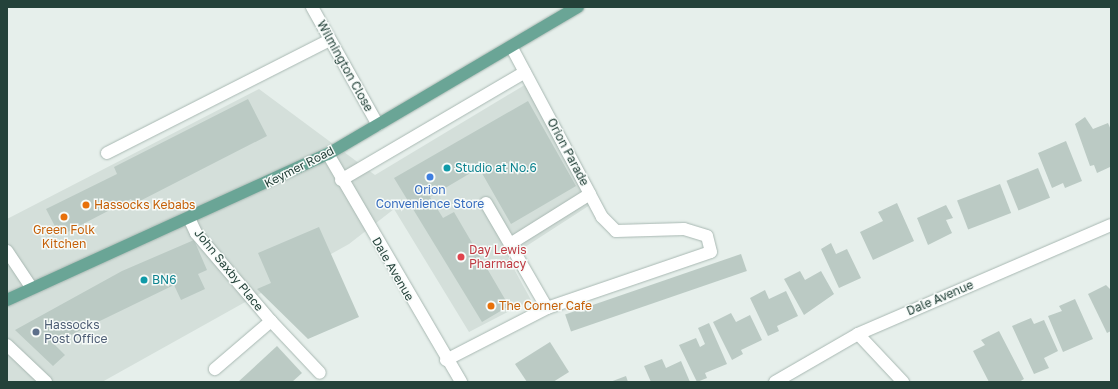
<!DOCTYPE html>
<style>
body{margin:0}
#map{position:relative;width:1118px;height:389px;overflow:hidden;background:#e6efeb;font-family:"Golos Text",sans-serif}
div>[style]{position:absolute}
.built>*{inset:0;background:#d4dfda}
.building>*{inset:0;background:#bbcac4;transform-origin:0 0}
.roads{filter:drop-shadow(0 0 1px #a8b8b2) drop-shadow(0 0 1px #a8b8b2)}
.minor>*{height:12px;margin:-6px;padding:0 6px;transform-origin:6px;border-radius:6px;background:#fff}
.major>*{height:12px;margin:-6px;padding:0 6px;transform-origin:6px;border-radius:6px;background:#6aa596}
.dots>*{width:11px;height:11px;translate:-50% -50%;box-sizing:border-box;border:2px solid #f7fbf9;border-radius:50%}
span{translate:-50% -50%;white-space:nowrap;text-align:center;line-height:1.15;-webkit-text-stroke:3px #f7fbf9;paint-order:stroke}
.street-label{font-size:12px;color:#24423a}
.culture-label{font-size:12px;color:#0d838f}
.left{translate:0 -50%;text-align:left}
.shop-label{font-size:12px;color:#366cbe}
.food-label{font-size:12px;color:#c56008}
.health-label{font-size:12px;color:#be3a42}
.service-label{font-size:12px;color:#4e5e75}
.frame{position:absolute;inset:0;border:8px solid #24423a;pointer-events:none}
</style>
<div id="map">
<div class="built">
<i style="clip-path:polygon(528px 83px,590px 205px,508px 258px,531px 300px,469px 332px,394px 209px,349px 244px,102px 382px,7px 382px,7px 219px,259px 89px,375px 175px)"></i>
</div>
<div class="building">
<i style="clip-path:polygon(248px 99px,267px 136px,134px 204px,131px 199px,60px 236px,46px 209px,117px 174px,114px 167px)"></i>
<i style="clip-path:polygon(528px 101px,576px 186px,511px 224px,479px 168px,430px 197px,443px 218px,454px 212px,509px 306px,482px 322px,394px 178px)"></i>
<i style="clip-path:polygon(1085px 117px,1093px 129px,1108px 123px,1111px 130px,1110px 167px,1097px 173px,1094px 165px,1090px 166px,1075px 124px)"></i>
<i style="clip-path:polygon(1066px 141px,1082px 181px,1065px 188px,1063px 183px,1052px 188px,1038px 153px)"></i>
<i style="left:1038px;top:168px;width:32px;height:34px;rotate:68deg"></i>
<i style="left:1000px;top:184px;width:31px;height:46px;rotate:69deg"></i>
<i style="clip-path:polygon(897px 203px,914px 241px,873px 260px,860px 232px,883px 221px,878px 212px)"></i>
<i style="clip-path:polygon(946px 205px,953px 218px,946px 220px,952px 233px,928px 245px,917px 218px)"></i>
<i style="clip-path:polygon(319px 227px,359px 317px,308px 339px,257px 289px,271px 283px,258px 253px)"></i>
<i style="clip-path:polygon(194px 240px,207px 270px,198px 274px,205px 289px,181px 300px,174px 285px,71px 335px,54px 344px,65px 355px,53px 366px,15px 330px,122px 271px)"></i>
<i style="clip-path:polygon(831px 243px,836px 254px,847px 249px,861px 278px,839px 288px,821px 249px)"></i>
<i style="left:741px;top:254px;width:18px;height:186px;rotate:71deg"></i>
<i style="clip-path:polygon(800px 271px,805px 280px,821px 271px,834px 294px,804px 315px,784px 279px)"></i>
<i style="clip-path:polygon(1106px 285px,1111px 290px,1111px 331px,1107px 333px,1088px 294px)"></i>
<i style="clip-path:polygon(765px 290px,769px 299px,786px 291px,798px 316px,777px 326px,779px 331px,768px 336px,750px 298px)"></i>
<i style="clip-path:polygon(1075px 299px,1093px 339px,1063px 352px,1048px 316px,1062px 311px,1059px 306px)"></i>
<i style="clip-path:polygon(731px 313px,736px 322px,750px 315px,762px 340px,741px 350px,743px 354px,732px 360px,713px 322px)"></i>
<i style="clip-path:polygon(1031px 318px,1034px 324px,1044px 320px,1058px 351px,1044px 358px,1049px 368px,1034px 374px,1012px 326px)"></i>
<i style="clip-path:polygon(709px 323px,727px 364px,705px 373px,707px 378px,697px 382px,679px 345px,696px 338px,700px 347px,705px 344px,698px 328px)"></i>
<i style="clip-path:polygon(999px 331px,1024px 379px,1019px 382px,989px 382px,973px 351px,985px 345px,981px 340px)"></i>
<i style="clip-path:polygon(550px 342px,569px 372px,553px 382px,527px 382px,515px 364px)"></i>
<i style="clip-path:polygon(277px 346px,302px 373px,292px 382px,238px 382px)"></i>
<i style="clip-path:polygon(662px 359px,666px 368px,681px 361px,690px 382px,651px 382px,644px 366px)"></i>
<i style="clip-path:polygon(626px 376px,628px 382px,610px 382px)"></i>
</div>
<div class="roads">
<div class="minor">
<i style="left:312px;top:7px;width:135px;rotate:60.8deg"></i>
<i style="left:107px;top:153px;width:250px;rotate:-26.9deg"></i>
<i style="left:328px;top:154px;width:264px;rotate:59.7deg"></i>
<i style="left:341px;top:180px;width:213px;rotate:-30.4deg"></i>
<i style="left:486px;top:203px;width:48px;rotate:59.7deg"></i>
<i style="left:189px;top:218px;width:17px;rotate:65deg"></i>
<i style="left:196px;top:233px;width:116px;rotate:49.6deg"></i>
<i style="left:271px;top:321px;width:74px;rotate:139.4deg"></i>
<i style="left:7px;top:251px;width:43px;rotate:56.3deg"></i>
<i style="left:547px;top:308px;width:173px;rotate:-18.9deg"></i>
<i style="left:711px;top:252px;width:16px;rotate:-104deg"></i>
<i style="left:707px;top:236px;width:24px;rotate:-163deg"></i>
<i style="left:684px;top:229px;width:68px;rotate:178.3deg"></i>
<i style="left:616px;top:231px;width:20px;rotate:-135deg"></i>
<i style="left:602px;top:217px;width:26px;rotate:-118deg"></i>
<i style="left:271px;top:321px;width:71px;rotate:46.7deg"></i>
<i style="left:858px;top:334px;width:66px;rotate:46.8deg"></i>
<i style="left:7px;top:345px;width:54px;rotate:43.5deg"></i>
<i style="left:446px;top:360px;width:114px;rotate:-27.2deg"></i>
<i style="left:547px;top:308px;width:74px;rotate:-120deg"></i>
<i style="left:510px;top:244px;width:94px;rotate:-32deg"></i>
<i style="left:590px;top:194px;width:166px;rotate:-118.1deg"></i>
<i style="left:775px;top:382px;width:96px;rotate:-30deg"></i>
<i style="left:858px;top:334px;width:275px;rotate:-23.3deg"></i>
</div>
<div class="major">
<i style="left:7px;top:300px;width:353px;rotate:-24.5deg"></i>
<i style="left:328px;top:154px;width:290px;rotate:-30.5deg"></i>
</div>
</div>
<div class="dots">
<i style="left:447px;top:168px;background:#0f9aa8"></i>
<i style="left:430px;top:177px;background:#3f7fe0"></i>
<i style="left:86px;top:205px;background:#e8710a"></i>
<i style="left:64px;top:217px;background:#e8710a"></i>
<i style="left:461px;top:257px;background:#e0444e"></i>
<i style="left:144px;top:280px;background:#0f9aa8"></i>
<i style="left:491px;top:306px;background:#e8710a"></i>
<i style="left:36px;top:332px;background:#5c6f8a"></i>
</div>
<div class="street-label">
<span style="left:345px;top:66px;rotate:61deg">Wilmington Close</span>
<span style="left:568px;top:152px;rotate:62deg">Orion Parade</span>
<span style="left:299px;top:167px;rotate:-27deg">Keymer Road</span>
<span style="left:393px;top:269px;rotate:60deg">Dale Avenue</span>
<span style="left:229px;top:270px;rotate:51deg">John Saxby Place</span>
<span style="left:940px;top:298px;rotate:-23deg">Dale Avenue</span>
</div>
<div class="culture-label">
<span class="left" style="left:455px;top:168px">Studio at No.6</span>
<span class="left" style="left:152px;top:280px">BN6</span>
</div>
<div class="shop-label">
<span style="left:430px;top:197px">Orion<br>Convenience Store</span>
</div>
<div class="food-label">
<span class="left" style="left:94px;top:205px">Hassocks Kebabs</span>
<span style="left:64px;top:237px">Green Folk<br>Kitchen</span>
<span class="left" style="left:499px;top:306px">The Corner Cafe</span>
</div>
<div class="health-label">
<span class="left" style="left:469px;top:257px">Day Lewis<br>Pharmacy</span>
</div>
<div class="service-label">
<span class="left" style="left:44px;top:332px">Hassocks<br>Post Office</span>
</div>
<div class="frame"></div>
</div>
